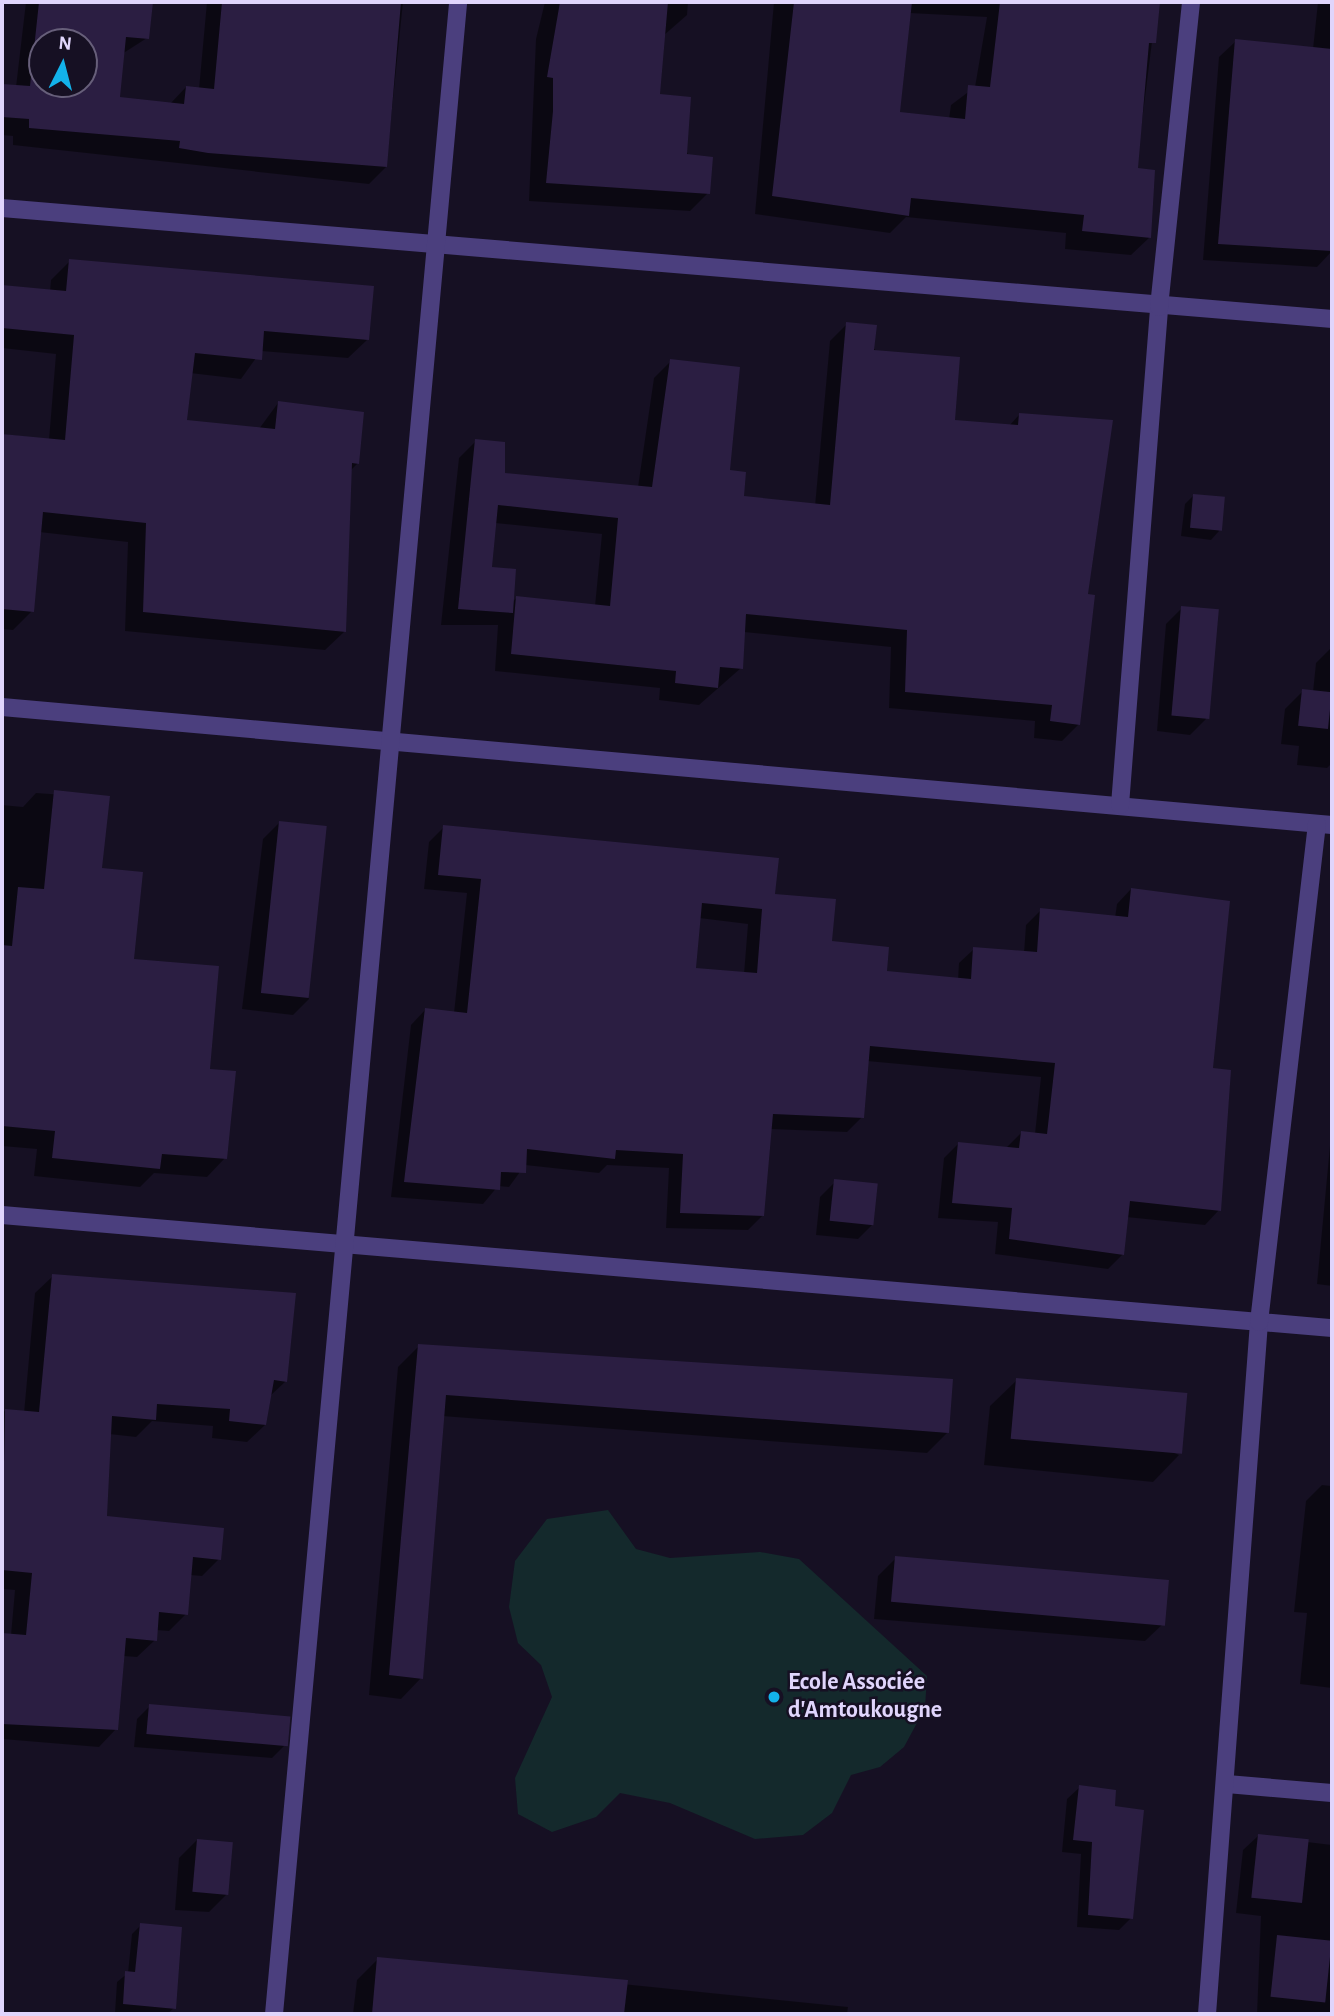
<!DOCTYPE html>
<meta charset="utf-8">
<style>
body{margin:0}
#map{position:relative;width:1334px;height:2016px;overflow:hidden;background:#161023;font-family:"Alegreya Sans",sans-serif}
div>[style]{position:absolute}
.green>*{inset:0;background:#14292c}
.shadow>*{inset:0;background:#0007}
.building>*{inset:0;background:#2b1e42;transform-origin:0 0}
.street>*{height:18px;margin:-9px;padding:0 9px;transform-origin:9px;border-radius:9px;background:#4b3f7e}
.dots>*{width:19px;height:19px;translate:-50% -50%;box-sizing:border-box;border:4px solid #161023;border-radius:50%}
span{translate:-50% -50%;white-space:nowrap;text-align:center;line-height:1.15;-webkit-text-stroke:5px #161023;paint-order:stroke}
.poi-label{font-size:24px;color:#e0d5fc;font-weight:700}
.left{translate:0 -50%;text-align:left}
.frame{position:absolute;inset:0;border:4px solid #e0d5fc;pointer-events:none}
.north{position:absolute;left:28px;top:28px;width:70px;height:70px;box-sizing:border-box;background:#161023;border:2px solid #675f7a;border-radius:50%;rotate:6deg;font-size:19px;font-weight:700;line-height:28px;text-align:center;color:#e0d5fc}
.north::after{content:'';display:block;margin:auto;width:24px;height:32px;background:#13b2ea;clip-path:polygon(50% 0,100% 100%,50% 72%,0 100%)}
</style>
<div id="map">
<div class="green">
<i style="clip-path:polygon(608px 1510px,636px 1549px,670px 1558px,760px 1552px,799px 1559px,927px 1676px,925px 1708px,904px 1747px,880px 1767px,851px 1775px,832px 1813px,803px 1835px,755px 1839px,670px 1803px,620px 1793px,596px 1817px,552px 1832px,518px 1814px,515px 1778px,552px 1697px,541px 1665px,518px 1643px,509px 1607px,515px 1561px,547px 1519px)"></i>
</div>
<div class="shadow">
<i style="clip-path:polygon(evenodd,26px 2px,151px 2px,147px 38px,122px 54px,118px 99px,170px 104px,186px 87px,199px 89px,207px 2px,403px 2px,386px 167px,369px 184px,13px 145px,13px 136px,2px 135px,2px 86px,16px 87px,26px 2px,42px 42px,84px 42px,84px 84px,42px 84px,42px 42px)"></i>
<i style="clip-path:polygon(545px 2px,688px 2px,687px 15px,663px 36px,658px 96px,708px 193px,690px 211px,529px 201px,536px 39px)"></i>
<i style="clip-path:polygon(evenodd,774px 2px,1157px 2px,1136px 169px,1150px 237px,1131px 255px,1065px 249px,1066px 233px,906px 217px,890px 233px,755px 214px,774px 2px,909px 13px,987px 17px,975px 87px,951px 105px,949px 119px,898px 114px,909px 13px)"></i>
<i style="clip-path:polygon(1318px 2px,1332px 2px,1332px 251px,1317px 267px,1203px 260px,1219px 57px,1236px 41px,1313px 49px)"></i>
<i style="clip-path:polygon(70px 261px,367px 340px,348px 358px,261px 351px,241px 379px,190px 373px,185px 421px,259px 429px,278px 403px,358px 463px,350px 471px,344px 632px,325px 650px,125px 631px,128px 542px,39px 532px,32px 611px,13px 630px,2px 629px,2px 434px,49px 440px,56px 354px,2px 348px,2px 287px,50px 291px,51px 280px)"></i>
<i style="clip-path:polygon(evenodd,847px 324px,953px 421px,1009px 426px,1019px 415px,1086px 596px,1079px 724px,1062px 741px,1034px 738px,1035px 721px,889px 708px,891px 647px,744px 632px,741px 668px,699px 705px,659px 700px,660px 688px,495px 671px,498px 625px,441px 625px,459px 458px,476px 441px,503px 474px,638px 487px,654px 378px,671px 361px,742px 498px,815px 506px,830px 341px,847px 324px,495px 523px,602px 534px,595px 606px,516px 598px,512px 603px,490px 569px,495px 523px)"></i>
<i style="clip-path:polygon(1194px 495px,1219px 531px,1211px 540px,1181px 536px,1185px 504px)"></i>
<i style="clip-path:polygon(1182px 608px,1206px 719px,1190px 735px,1157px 731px,1166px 624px)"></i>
<i style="clip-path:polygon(1332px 647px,1332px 763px,1327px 768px,1297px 765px,1299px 746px,1281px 744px,1285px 709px,1303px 691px,1313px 692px,1316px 663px)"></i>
<i style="clip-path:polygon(36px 793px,108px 798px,100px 869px,132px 961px,208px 1071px,225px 1158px,207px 1177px,154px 1173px,140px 1187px,34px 1176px,37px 1149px,2px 1146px,2px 805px,23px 807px)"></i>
<i style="clip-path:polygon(279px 823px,309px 999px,293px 1015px,242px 1009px,263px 839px)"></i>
<i style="clip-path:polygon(evenodd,444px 827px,773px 895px,830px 942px,885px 973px,958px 980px,959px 963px,974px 949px,1024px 953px,1026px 925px,1041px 910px,1115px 918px,1117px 904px,1131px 889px,1211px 1070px,1219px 1210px,1205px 1225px,1126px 1217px,1123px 1254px,1108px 1269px,995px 1254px,998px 1222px,938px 1218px,944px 1158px,959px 1143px,1006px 1148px,1021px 1133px,1035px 1134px,1041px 1077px,867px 1061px,862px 1117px,847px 1132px,770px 1129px,763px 1215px,748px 1230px,666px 1228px,669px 1168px,607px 1165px,599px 1173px,525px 1165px,509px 1187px,498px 1186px,483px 1204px,391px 1197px,411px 1025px,425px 1010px,454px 1013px,467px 893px,424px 889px,429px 842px,444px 827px,699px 918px,748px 924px,744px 974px,694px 969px,699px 918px)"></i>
<i style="clip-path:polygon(1332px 1125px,1332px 1286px,1317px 1284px)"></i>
<i style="clip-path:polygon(834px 1183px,872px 1225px,858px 1239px,816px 1235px,820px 1197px)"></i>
<i style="clip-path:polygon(53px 1276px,286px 1381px,269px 1397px,265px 1425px,247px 1442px,212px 1438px,213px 1426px,152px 1421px,136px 1437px,109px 1434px,105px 1517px,219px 1559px,202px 1576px,190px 1575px,186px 1614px,169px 1631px,156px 1630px,155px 1640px,137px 1657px,123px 1656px,116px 1729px,99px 1747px,2px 1739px,2px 1635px,11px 1635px,15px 1590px,2px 1589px,2px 1411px,24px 1413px,35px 1293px)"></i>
<i style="clip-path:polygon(419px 1346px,947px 1433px,927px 1453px,442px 1416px,421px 1678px,401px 1699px,369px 1695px,398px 1367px)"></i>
<i style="clip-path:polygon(1017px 1380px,1179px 1455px,1153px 1482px,984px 1465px,990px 1406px)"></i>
<i style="clip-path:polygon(1332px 1475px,1332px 1688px,1300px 1684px,1307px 1613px,1294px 1612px,1306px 1501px,1322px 1485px,1331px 1486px)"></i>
<i style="clip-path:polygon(896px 1558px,1164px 1623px,1145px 1641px,874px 1619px,878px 1576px)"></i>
<i style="clip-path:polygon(150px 1706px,285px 1745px,272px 1758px,134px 1747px,137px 1719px)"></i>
<i style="clip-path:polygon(1080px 1787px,1113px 1808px,1131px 1918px,1119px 1930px,1077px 1927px,1081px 1854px,1062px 1852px,1067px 1799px)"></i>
<i style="clip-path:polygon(1258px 1836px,1332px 1845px,1332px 2014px,1257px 2014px,1261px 1916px,1236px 1913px,1243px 1850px)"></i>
<i style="clip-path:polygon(197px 1840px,227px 1894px,209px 1912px,175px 1910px,179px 1858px)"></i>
<i style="clip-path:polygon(141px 1925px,174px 2008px,167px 2014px,115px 2013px,117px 1982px,128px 1973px,132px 1934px)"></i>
<i style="clip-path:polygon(378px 1959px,848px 2007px,847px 2014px,353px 2014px,357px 1980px)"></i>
</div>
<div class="building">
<i style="clip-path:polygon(evenodd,39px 2px,153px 2px,149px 39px,126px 37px,120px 97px,184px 104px,186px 86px,214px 89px,222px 2px,401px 2px,387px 167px,208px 153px,179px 148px,180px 141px,29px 128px,29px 119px,2px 117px,2px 84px,30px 86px,39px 2px,42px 42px,84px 42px,84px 84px,42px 84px,42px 42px)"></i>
<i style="clip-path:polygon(560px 2px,668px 2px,660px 94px,691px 97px,687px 154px,713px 157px,710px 194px,546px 183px,553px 111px,553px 78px,547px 77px)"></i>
<i style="clip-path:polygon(794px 2px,912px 2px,900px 112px,965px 119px,968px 85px,990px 87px,1000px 2px,1160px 2px,1156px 43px,1149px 43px,1138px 168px,1155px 170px,1151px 238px,1082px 231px,1084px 215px,911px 198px,909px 216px,772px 196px)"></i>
<i style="clip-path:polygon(1235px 39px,1332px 49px,1332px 251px,1218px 244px)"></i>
<i style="clip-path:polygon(69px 259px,374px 286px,369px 340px,264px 331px,262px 360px,195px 353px,187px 420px,275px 429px,278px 401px,364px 412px,359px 464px,352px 463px,346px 632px,143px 612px,146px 523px,43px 512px,34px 612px,2px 609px,2px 434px,65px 440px,74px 335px,2px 328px,2px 285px,66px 291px)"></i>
<i style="clip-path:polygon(846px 322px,877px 325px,874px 350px,960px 357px,955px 420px,1018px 425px,1019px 413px,1113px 420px,1088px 594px,1095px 595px,1080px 725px,1050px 721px,1052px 705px,905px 692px,907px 630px,746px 614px,743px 669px,720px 667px,718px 688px,675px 683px,676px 671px,511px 654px,516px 596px,610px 606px,618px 518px,498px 505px,492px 567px,516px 569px,513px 613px,458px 609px,475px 439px,505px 442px,505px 473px,652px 487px,670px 359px,740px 367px,730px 470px,746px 472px,744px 496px,830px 505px)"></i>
<i style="left:1193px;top:494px;width:32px;height:34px;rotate:5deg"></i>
<i style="left:1181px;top:606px;width:38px;height:110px;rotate:5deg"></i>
<i style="left:1302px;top:689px;width:30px;height:37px;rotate:6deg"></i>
<i style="clip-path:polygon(54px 790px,110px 796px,102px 868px,143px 872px,134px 959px,219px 966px,210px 1069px,236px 1071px,227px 1159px,162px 1154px,160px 1169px,52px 1158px,55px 1131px,2px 1126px,2px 945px,12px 946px,18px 887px,44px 889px)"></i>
<i style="left:279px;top:821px;width:48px;height:173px;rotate:6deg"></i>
<i style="clip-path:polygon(evenodd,443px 825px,779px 858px,775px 894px,836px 899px,832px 941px,889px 947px,887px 971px,971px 979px,973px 947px,1037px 952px,1040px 908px,1128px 917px,1131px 888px,1230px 901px,1213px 1068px,1231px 1070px,1221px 1211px,1130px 1201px,1124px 1255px,1009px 1239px,1012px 1208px,952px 1203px,958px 1142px,1019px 1148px,1021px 1131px,1047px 1134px,1055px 1063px,870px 1046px,864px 1118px,773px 1114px,764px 1216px,680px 1213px,683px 1154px,616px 1150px,615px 1159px,527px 1149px,526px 1173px,501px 1172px,500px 1190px,404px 1182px,425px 1008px,467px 1013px,481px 879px,438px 875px,443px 825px,702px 903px,762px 909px,757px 973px,696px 968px,702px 903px)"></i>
<i style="left:834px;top:1179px;width:44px;height:42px;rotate:6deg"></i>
<i style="clip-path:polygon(52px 1274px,296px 1293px,287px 1382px,274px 1380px,266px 1425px,229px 1421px,230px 1409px,157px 1404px,156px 1420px,112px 1416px,107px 1516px,224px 1528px,221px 1560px,193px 1557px,188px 1615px,159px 1612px,157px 1641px,126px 1638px,118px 1730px,2px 1724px,2px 1633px,26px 1635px,32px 1573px,2px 1570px,5px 1409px,39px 1412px)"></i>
<i style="clip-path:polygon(418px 1344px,953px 1379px,949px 1433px,446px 1395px,423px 1679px,389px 1675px)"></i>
<i style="left:1016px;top:1378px;width:172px;height:61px;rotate:5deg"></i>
<i style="left:895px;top:1556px;width:275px;height:46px;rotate:5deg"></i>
<i style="left:149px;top:1704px;width:142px;height:30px;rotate:5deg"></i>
<i style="clip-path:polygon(1079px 1785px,1116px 1790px,1115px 1806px,1144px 1810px,1133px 1919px,1088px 1915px,1092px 1842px,1073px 1840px)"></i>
<i style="left:1258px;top:1834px;width:51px;height:64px;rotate:6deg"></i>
<i style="left:197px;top:1839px;width:36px;height:53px;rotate:5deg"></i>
<i style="clip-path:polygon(140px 1923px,182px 1927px,176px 2009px,123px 2004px,125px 1971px,135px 1972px)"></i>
<i style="left:1277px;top:1935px;width:55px;height:62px;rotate:6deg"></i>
<i style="clip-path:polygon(377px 1957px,628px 1980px,624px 2014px,372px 2014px)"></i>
</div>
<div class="street">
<i style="left:2px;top:208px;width:1335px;rotate:4.77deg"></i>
<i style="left:2px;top:707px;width:1335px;rotate:5.07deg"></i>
<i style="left:1120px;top:805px;width:500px;rotate:-85.5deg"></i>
<i style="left:1159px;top:307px;width:307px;rotate:-84deg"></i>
<i style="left:2px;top:1215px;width:1335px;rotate:4.86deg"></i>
<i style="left:1227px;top:1784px;width:105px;rotate:4.9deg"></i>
<i style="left:274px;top:2014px;width:2020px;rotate:-84.77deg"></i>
<i style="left:1207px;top:2014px;width:694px;rotate:-85.7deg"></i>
<i style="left:1259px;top:1322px;width:501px;rotate:-83.36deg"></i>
</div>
<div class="dots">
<i style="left:774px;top:1697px;background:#13b2ea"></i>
</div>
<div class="poi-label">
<span class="left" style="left:788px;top:1697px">Ecole Associée<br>d'Amtoukougne</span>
</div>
<div class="frame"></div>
<div class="north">N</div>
</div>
